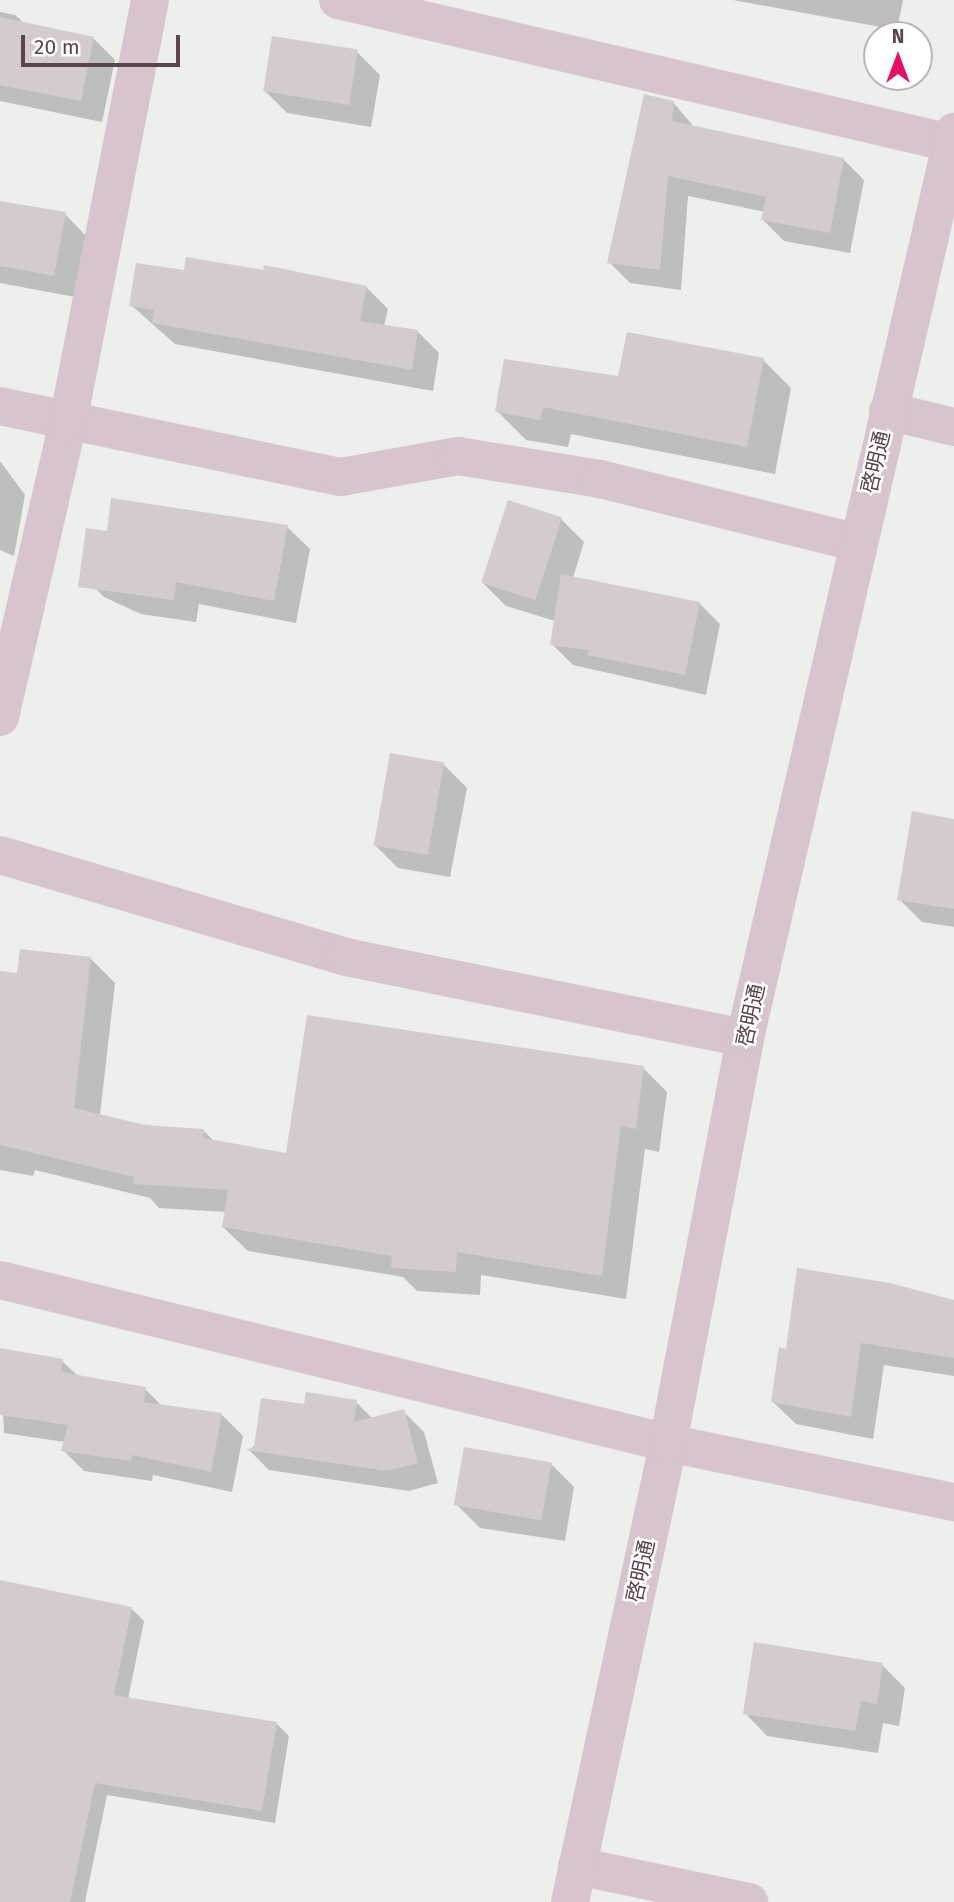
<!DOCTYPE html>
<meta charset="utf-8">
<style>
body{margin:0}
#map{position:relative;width:954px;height:1902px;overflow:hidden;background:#ecefec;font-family:"Fira Sans","Noto Sans JP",sans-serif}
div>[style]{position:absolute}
.shadow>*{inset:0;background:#0003}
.building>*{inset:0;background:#d4cbce;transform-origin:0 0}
.minor>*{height:38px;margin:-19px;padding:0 19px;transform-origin:19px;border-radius:19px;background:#d7c4ce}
span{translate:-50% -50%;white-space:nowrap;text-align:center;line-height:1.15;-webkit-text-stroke:5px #fff;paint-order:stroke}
.street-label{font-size:21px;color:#5a444f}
.north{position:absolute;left:863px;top:21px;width:70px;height:70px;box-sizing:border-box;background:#fff;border:2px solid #bdb4b9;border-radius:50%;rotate:0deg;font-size:19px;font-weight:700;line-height:28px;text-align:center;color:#5a444f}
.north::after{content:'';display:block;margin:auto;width:24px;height:32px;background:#e41068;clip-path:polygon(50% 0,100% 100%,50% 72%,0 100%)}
.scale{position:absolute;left:21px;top:35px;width:159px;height:32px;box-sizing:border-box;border:4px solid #5a444f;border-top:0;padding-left:9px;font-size:21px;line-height:24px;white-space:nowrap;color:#5a444f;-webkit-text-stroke:5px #fff;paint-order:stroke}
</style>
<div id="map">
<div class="shadow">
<i style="clip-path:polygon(733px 0,903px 0,897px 30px)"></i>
<i style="clip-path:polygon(0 12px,15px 15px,25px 24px,93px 38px,115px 60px,102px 122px,0 101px)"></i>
<i style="clip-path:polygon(357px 52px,380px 75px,371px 127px,287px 113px,264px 90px)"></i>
<i style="clip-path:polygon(673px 102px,694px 127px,843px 159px,864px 180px,850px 253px,784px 241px,763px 220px,765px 212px,688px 196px,681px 290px,630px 283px,609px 262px)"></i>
<i style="clip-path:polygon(0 202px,65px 214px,86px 236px,75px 297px,0 283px)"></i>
<i style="clip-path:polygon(185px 272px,366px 287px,388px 309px,384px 326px,417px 331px,439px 353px,433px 391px,175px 344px,131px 305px)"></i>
<i style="clip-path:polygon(763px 360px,791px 388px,775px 474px,571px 434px,568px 447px,526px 440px,497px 411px,619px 378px)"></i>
<i style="clip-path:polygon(0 461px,25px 495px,14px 556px,0 550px)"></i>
<i style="clip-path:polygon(561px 519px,584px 542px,573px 578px,699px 603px,720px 624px,706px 695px,573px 665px,552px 644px,555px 621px,506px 606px,483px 583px)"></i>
<i style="clip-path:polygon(287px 527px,310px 549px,296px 623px,199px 604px,196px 622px,141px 614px,104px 597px,81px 574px,108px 533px)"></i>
<i style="clip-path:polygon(444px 765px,467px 788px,450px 877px,398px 868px,375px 845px)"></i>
<i style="clip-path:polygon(954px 820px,954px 927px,922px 922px,899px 899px)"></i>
<i style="clip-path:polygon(91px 959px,115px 983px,100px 1115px,145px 1126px,203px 1130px,215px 1142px,287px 1155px,643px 1068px,667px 1092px,659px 1152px,645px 1149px,626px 1299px,481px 1275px,480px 1295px,417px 1291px,403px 1277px,248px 1251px,223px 1227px,226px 1212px,159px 1208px,150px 1198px,35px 1170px,33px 1176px,0 1170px,0 983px)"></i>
<i style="clip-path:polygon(954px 1300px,954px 1376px,884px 1365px,873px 1439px,796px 1424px,773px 1402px,787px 1351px)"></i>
<i style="clip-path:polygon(0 1350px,62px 1361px,79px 1377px,145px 1389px,163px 1407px,222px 1415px,243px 1436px,232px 1492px,153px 1475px,152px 1481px,84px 1471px,63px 1450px,65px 1442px,4px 1433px)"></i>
<i style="clip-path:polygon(356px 1402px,373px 1419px,403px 1411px,424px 1432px,438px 1483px,409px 1491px,269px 1470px,249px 1450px,305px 1406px)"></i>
<i style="clip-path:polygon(551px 1464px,574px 1487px,565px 1541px,480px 1528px,457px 1505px)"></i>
<i style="clip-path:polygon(0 1582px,131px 1608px,144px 1621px,128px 1699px,276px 1723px,289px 1736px,275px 1823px,107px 1795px,85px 1902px,0 1902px)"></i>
<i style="clip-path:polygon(882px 1665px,905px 1688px,899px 1726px,883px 1723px,878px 1753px,767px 1736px,745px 1713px)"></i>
</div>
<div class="building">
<i style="clip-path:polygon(0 17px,94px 37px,81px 101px,0 85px)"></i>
<i style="left:272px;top:36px;width:87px;height:56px;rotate:9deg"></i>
<i style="clip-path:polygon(644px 94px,674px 101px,672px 121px,844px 158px,830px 233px,761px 220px,766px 197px,668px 176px,660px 270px,607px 263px)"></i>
<i style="clip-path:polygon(0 201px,66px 212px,54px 276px,0 266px)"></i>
<i style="clip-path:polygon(186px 257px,263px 270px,264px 265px,367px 286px,360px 321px,418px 330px,412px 370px,152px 323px,154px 310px,129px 306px,136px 263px,184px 270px)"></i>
<i style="clip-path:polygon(627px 332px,764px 358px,747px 447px,543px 407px,540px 420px,495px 412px,504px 359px,618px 376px)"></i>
<i style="clip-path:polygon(111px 498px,288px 525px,274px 601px,176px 582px,174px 600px,78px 587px,86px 528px,107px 531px)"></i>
<i style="left:508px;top:500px;width:57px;height:87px;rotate:18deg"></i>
<i style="clip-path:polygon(561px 574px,700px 602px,685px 675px,587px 655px,589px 650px,550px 645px)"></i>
<i style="left:390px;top:753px;width:55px;height:94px;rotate:10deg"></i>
<i style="clip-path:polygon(912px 811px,954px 819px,954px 909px,897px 900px)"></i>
<i style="clip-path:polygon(20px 949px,91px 957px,74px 1108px,145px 1125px,204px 1129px,203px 1138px,286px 1153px,307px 1015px,644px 1066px,636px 1129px,621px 1126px,602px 1276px,457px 1252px,456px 1272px,391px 1268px,392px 1256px,222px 1227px,228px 1190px,133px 1184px,134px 1177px,0 1145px,0 971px,17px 973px)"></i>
<i style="clip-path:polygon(797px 1268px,890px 1283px,954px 1300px,954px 1358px,861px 1343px,851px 1417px,771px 1402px,779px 1347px,786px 1349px)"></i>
<i style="clip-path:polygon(0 1348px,63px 1359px,61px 1372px,146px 1387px,144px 1402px,222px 1413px,211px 1472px,132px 1455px,131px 1461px,61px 1451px,68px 1425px,0 1415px)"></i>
<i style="clip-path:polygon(306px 1392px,357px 1400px,354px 1422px,404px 1409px,418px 1463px,387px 1471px,246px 1450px,254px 1447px,261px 1398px,304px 1404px)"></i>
<i style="left:464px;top:1447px;width:89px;height:59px;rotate:10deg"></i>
<i style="clip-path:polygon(0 1580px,132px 1607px,114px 1695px,277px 1722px,262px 1811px,95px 1783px,70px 1902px,0 1902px)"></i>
<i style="clip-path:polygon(754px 1642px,883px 1663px,877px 1704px,861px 1701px,855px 1731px,743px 1714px)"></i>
</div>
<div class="minor">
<i style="left:338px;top:0;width:629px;rotate:13.13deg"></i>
<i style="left:0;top:406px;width:348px;rotate:11.8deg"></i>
<i style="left:341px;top:477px;width:119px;rotate:-10.2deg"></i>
<i style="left:458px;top:456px;width:144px;rotate:9.2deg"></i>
<i style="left:600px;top:479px;width:266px;rotate:13.9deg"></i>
<i style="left:888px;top:411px;width:68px;rotate:13.6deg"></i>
<i style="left:0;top:717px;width:303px;rotate:-77deg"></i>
<i style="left:68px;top:422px;width:430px;rotate:-79deg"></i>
<i style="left:0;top:855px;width:361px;rotate:16.4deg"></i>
<i style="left:346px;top:957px;width:407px;rotate:11.5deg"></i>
<i style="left:0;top:1280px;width:688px;rotate:13.71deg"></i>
<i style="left:668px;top:1443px;width:292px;rotate:11.7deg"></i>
<i style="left:577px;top:1866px;width:176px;rotate:11.8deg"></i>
<i style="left:570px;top:1902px;width:469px;rotate:-77.9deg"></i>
<i style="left:668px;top:1443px;width:412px;rotate:-79.2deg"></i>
<i style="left:745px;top:1038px;width:930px;rotate:-77.01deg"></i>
</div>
<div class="street-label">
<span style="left:876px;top:462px;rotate:-77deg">啓明通</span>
<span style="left:751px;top:1015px;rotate:-78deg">啓明通</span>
<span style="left:641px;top:1571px;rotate:-78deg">啓明通</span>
</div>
<div class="north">N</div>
<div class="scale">20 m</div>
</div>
